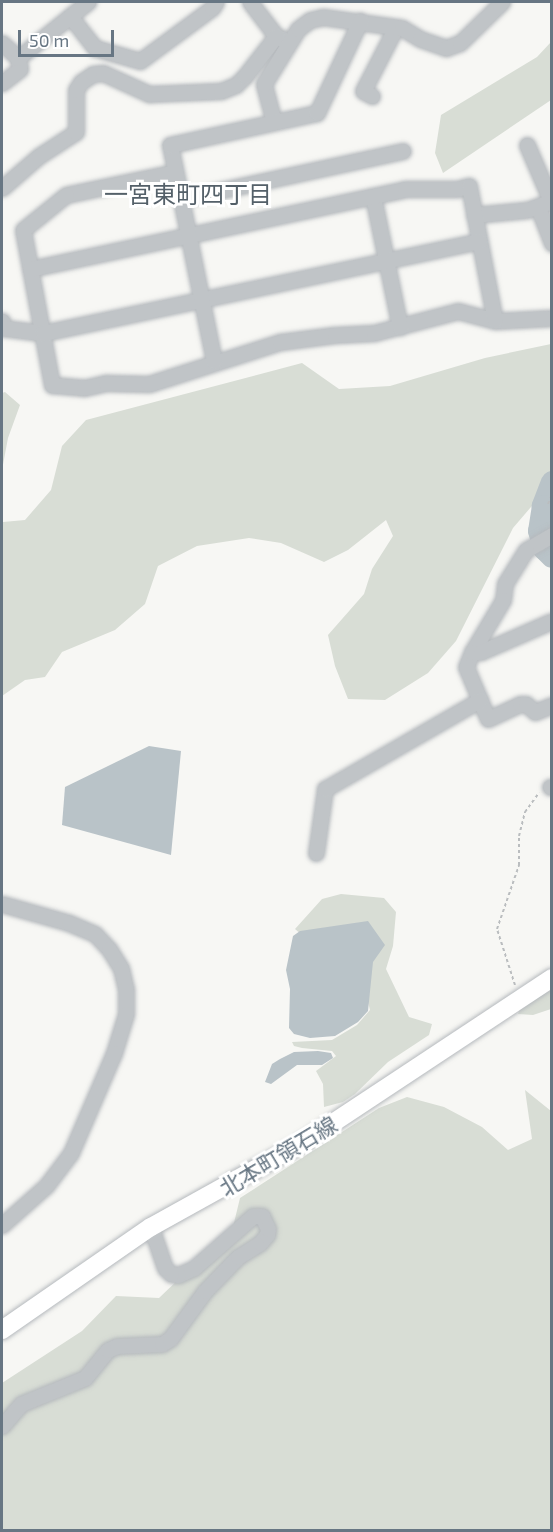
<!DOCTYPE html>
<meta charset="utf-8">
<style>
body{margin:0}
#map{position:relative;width:553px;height:1532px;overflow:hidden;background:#f7f7f4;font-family:"Exo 2","Noto Sans JP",sans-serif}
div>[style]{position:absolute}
.green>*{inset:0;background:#d8ddd5}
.water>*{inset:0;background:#b9c3c8}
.river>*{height:22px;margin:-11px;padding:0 11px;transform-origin:11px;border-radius:11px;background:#b9c3c8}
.path>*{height:2px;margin-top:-1px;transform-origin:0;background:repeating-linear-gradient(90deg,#babdbf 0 3px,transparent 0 6px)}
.roads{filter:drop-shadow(0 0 2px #b5b9bd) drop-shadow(0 0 2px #b5b9bd)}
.minor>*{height:15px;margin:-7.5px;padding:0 7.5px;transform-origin:7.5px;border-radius:7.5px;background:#c0c4c7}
.major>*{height:18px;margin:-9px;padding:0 9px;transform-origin:9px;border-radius:9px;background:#fff}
span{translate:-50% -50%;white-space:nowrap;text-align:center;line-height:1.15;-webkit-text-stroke:6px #fff;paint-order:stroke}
.street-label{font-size:22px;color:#677683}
.neighbourhood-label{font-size:24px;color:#546069}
.frame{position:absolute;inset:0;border:3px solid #677683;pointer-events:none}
.scale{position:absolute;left:18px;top:30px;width:96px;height:27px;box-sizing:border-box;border:3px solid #677683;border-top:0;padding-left:8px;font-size:18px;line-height:21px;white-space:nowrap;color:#677683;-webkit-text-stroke:4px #fff;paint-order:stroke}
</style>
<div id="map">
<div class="green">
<i style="clip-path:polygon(551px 42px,551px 100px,443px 173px,435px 153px,441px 115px,537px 57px)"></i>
<i style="clip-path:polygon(551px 344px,551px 477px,543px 493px,513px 528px,456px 641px,428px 673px,385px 700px,348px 699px,335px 666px,328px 635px,364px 594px,372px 569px,393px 536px,386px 520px,348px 550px,324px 562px,281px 543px,249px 538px,197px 546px,158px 566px,145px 604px,115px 630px,62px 652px,45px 677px,25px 680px,2px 696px,2px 516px,3px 522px,25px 520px,51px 490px,62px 446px,86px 420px,302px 363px,339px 389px,390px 386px,485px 358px)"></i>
<i style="clip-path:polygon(5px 392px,20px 405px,8px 438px,2px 470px,2px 393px)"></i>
<i style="clip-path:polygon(341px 894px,384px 898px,396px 912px,393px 946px,386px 969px,409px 1017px,432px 1024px,429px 1035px,388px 1062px,355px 1094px,343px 1102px,324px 1107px,323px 1084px,316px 1071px,336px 1056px,332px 1051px,302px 1048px,294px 1046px,292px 1042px,332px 1040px,357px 1025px,370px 1010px,365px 990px,295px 929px,322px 899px)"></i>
<i style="clip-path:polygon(551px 989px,551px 1009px,533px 1015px,518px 1014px,520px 1009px)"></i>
<i style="clip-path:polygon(525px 1090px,551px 1111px,551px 1530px,2px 1530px,2px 1383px,82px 1331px,116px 1296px,159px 1298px,233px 1227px,240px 1198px,379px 1108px,407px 1097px,444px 1107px,482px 1127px,508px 1150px,532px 1139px)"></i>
</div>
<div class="water">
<i style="clip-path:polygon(149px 746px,181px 751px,171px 855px,62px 825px,65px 787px)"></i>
<i style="clip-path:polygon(368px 921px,385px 945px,373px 962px,368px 1011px,358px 1022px,335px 1036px,310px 1038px,294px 1034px,289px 1028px,290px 989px,286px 970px,293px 936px,300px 931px)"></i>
<i style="clip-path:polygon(318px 1051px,331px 1053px,333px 1058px,322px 1065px,297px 1065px,271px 1084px,265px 1082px,272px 1064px,280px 1059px,294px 1052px)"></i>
</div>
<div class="river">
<i style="left:552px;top:482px;width:26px;rotate:111deg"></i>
<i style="left:543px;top:506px;width:25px;rotate:99deg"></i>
<i style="left:539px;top:531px;width:19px;rotate:74deg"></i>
<i style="left:544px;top:549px;width:11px;rotate:45deg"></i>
</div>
<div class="path">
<i style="left:548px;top:504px;width:11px;rotate:-68deg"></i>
<i style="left:515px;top:985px;width:59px;rotate:-107.8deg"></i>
<i style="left:497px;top:929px;width:68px;rotate:-71deg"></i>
<i style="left:519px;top:865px;width:29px;rotate:-90deg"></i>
<i style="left:519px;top:836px;width:25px;rotate:-76deg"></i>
<i style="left:525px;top:812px;width:24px;rotate:-54deg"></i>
</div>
<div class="roads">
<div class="minor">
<i style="left:250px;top:2px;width:43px;rotate:52.6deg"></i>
<i style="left:276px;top:36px;width:8px;rotate:23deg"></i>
<i style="left:70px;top:16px;width:41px;rotate:52deg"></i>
<i style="left:95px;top:48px;width:47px;rotate:16.1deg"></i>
<i style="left:140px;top:61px;width:89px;rotate:-36.4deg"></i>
<i style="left:212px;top:8px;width:7px;rotate:-56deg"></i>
<i style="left:2px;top:43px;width:22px;rotate:43deg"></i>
<i style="left:18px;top:58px;width:11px;rotate:80deg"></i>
<i style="left:20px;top:69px;width:23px;rotate:142deg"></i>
<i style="left:18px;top:58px;width:90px;rotate:-38.7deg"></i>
<i style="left:372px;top:96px;width:10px;rotate:-151deg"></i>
<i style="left:363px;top:91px;width:72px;rotate:-62.7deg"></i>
<i style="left:274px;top:122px;width:39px;rotate:-105deg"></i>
<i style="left:264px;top:84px;width:65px;rotate:-58.3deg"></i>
<i style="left:298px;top:29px;width:15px;rotate:-37deg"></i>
<i style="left:310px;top:20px;width:13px;rotate:-13deg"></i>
<i style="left:323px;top:17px;width:80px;rotate:7.9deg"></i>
<i style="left:402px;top:28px;width:21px;rotate:31deg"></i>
<i style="left:420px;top:39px;width:28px;rotate:19deg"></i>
<i style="left:446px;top:48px;width:15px;rotate:-20deg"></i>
<i style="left:460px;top:43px;width:59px;rotate:-44.3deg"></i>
<i style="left:527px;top:145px;width:61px;rotate:66.8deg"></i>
<i style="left:175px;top:172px;width:111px;rotate:168.1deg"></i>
<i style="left:66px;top:195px;width:55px;rotate:140.9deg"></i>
<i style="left:23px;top:230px;width:158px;rotate:79.4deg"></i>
<i style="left:52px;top:385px;width:32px;rotate:5deg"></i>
<i style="left:84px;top:388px;width:23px;rotate:-13deg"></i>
<i style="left:106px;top:383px;width:43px;rotate:1.3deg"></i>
<i style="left:149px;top:384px;width:138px;rotate:-17.8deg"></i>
<i style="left:280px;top:342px;width:55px;rotate:-7.3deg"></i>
<i style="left:335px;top:335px;width:39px;rotate:-3deg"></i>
<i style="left:374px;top:333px;width:87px;rotate:-14.7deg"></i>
<i style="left:458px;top:311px;width:38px;rotate:15deg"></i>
<i style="left:495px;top:321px;width:57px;rotate:-3deg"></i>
<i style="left:2px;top:188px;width:49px;rotate:-40.9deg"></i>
<i style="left:39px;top:156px;width:44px;rotate:-33deg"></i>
<i style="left:76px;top:132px;width:42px;rotate:-90deg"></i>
<i style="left:76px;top:90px;width:9px;rotate:-58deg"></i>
<i style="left:81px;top:82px;width:14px;rotate:-34deg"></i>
<i style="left:93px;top:74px;width:10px;rotate:-6deg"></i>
<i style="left:103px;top:73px;width:51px;rotate:24.5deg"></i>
<i style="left:149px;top:94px;width:72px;rotate:-2.4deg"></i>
<i style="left:221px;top:91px;width:16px;rotate:-22deg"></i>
<i style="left:236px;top:85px;width:13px;rotate:-45deg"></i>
<i style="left:245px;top:76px;width:51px;rotate:-52.2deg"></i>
<i style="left:373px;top:196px;width:134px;rotate:78.4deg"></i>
<i style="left:181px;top:199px;width:227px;rotate:-12.2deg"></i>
<i style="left:538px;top:207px;width:39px;rotate:69deg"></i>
<i style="left:474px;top:215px;width:53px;rotate:-5.4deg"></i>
<i style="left:527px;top:210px;width:27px;rotate:-20deg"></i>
<i style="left:30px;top:269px;width:383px;rotate:-12deg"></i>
<i style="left:405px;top:189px;width:52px"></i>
<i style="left:457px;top:189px;width:12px;rotate:-14deg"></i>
<i style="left:469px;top:186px;width:137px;rotate:79.1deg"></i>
<i style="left:2px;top:321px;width:7px;rotate:82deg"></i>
<i style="left:3px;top:328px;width:40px;rotate:7.1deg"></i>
<i style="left:43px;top:333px;width:446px;rotate:-11.9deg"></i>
<i style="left:214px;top:361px;width:220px;rotate:-101.5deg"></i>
<i style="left:170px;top:145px;width:150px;rotate:-12.3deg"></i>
<i style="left:317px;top:113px;width:102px;rotate:-64.9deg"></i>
<i style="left:552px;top:535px;width:30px;rotate:150deg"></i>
<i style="left:526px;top:550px;width:40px;rotate:122deg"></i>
<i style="left:505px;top:584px;width:16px;rotate:97deg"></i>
<i style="left:503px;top:600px;width:61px;rotate:120.8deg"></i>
<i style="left:472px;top:652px;width:16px;rotate:112deg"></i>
<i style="left:466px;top:667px;width:56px;rotate:67.1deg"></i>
<i style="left:488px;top:719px;width:35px;rotate:-25deg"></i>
<i style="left:520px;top:704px;width:6px"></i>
<i style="left:526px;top:704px;width:12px;rotate:42deg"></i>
<i style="left:535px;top:712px;width:18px;rotate:-22deg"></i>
<i style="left:472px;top:652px;width:9px"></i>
<i style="left:481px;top:652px;width:77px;rotate:-23.6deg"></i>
<i style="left:550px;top:787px;width:2px"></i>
<i style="left:316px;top:853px;width:65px;rotate:-82deg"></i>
<i style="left:325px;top:789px;width:179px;rotate:-29.9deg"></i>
<i style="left:2px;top:904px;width:70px;rotate:15.8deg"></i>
<i style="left:69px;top:923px;width:28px;rotate:23deg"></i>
<i style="left:95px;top:934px;width:21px;rotate:47deg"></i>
<i style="left:109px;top:949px;width:22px;rotate:58deg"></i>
<i style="left:121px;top:968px;width:22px;rotate:77deg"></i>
<i style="left:126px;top:989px;width:25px;rotate:90deg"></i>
<i style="left:126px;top:1014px;width:41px;rotate:107.1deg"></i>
<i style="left:114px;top:1053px;width:109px;rotate:113.3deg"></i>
<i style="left:71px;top:1153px;width:41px;rotate:127.1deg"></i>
<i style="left:46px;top:1186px;width:59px;rotate:138.4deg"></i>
<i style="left:2px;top:1426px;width:29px;rotate:-49deg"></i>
<i style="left:21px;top:1404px;width:69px;rotate:-22.1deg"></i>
<i style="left:85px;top:1378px;width:36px;rotate:-51deg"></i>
<i style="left:108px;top:1350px;width:10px;rotate:-24deg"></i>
<i style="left:117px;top:1346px;width:45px;rotate:-2.5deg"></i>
<i style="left:162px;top:1344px;width:9px;rotate:-32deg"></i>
<i style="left:170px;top:1339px;width:59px;rotate:-53.9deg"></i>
<i style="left:205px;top:1291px;width:47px;rotate:-45.9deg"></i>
<i style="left:238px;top:1257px;width:26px;rotate:-32deg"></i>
<i style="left:260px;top:1243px;width:11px;rotate:-49deg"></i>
<i style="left:267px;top:1235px;width:6px;rotate:-81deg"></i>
<i style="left:268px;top:1229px;width:14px;rotate:-115deg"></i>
<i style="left:262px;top:1216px;width:9px;rotate:180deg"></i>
<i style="left:253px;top:1216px;width:79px;rotate:138.6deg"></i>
<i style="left:194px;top:1268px;width:17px;rotate:156deg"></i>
<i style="left:178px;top:1275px;width:7px;rotate:-172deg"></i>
<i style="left:171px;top:1274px;width:8px;rotate:-135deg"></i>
<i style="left:165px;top:1268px;width:43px;rotate:-108.9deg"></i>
</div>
<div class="major">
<i style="left:2px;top:1330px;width:181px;rotate:-34.7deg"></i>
<i style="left:151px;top:1227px;width:171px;rotate:-29deg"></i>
<i style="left:301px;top:1144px;width:301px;rotate:-33.5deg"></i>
</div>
</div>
<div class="street-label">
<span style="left:278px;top:1156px;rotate:-31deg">北本町領石線</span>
</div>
<div class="neighbourhood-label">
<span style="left:188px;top:194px">一宮東町四丁目</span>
</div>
<div class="frame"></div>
<div class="scale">50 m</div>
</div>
